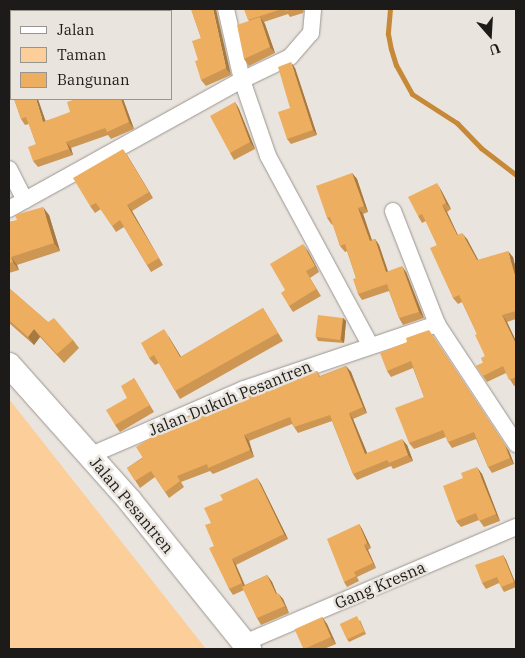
<!DOCTYPE html>
<style>
body{margin:0}
#map{position:relative;width:525px;height:658px;overflow:hidden;background:#eae4de;font-family:"IBM Plex Serif",serif}
div>[style]{position:absolute}
.green>*{inset:0;background:#fbce9a}
.stream>*{height:5px;margin:-2.5px;padding:0 2.5px;transform-origin:2.5px;border-radius:2.5px;background:#c68937}
.roads{filter:drop-shadow(0 0 1px #9b9590) drop-shadow(0 0 1px #9b9590)}
.street>*{height:16px;margin:-8px;padding:0 8px;transform-origin:8px;border-radius:8px;background:#fff}
.secondary>*{height:24px;margin:-12px;padding:0 12px;transform-origin:12px;border-radius:12px;background:#fff}
.wall>*{inset:0;background:#cd9652}
.shaded-wall>*{inset:0;background:#a77a42}
.building>*{inset:0;background:#eeae5f;transform-origin:0 0}
span{translate:-50% -50%;white-space:nowrap;text-align:center;line-height:1.15;-webkit-text-stroke:5px #eae4de;paint-order:stroke}
.street-label{font-size:16px;color:#1d1b19}
.frame{position:absolute;inset:0;border:10px solid #1d1b19;pointer-events:none}
.legend{position:absolute;left:10px;top:10px;width:162px;height:90px;box-sizing:border-box;background:#eae4de;border:1px solid #98948f;margin:0;padding:6px 9px;list-style:none;font-size:15px;color:#1d1b19}
.legend li{display:flex;align-items:center;gap:10px;height:25px}
.legend b{width:25px;border:1px solid #98948f}
.north{position:absolute;left:465px;top:10px;width:50px;height:50px;-webkit-text-stroke:4px #eae4de;paint-order:stroke;rotate:161deg;font-size:14px;font-weight:700;line-height:20px;text-align:center;color:#1d1b19}
.north::after{content:'';display:block;margin:auto;width:18px;height:22px;background:#1d1b19;clip-path:polygon(50% 0,100% 100%,50% 72%,0 100%)}
</style>
<div id="map">
<div class="green">
<i style="clip-path:polygon(9px 399px,206px 649px,9px 649px)"></i>
</div>
<div class="stream">
<i style="left:390px;top:9px;width:25px;rotate:95deg"></i>
<i style="left:388px;top:34px;width:15px;rotate:79deg"></i>
<i style="left:391px;top:49px;width:17px;rotate:73deg"></i>
<i style="left:396px;top:65px;width:33px;rotate:61deg"></i>
<i style="left:412px;top:94px;width:54px;rotate:32.8deg"></i>
<i style="left:457px;top:123px;width:35px;rotate:46deg"></i>
<i style="left:481px;top:148px;width:44px;rotate:37.6deg"></i>
</div>
<div class="roads">
<div class="street">
<i style="left:226px;top:9px;width:73px;rotate:77.3deg"></i>
<i style="left:242px;top:80px;width:80px;rotate:71.1deg"></i>
<i style="left:268px;top:156px;width:215px;rotate:61.6deg"></i>
<i style="left:91px;top:11px;width:7px;rotate:-16deg"></i>
<i style="left:9px;top:169px;width:35px;rotate:63deg"></i>
<i style="left:9px;top:209px;width:266px;rotate:-29deg"></i>
<i style="left:242px;top:80px;width:53px;rotate:-25.6deg"></i>
<i style="left:290px;top:57px;width:32px;rotate:-49deg"></i>
<i style="left:311px;top:33px;width:24px;rotate:-85deg"></i>
<i style="left:393px;top:211px;width:121px;rotate:68.7deg"></i>
<i style="left:437px;top:324px;width:144px;rotate:56.6deg"></i>
<i style="left:91px;top:455px;width:167px;rotate:-23.3deg"></i>
<i style="left:244px;top:389px;width:204px;rotate:-18.6deg"></i>
<i style="left:244px;top:643px;width:296px;rotate:-23.1deg"></i>
</div>
<div class="secondary">
<i style="left:9px;top:365px;width:182px;rotate:48.3deg"></i>
<i style="left:130px;top:501px;width:190px;rotate:51.2deg"></i>
</div>
</div>
<div class="wall">
<i style="clip-path:polygon(191px 9px,231px 75px,206px 86px,201px 80px,198px 60px,201px 38px)"></i>
<i style="clip-path:polygon(244px 9px,304px 9px,303px 13px,290px 17px,288px 14px,264px 22px,275px 53px,249px 66px,244px 59px,249px 21px)"></i>
<i style="clip-path:polygon(9px 21px,11px 25px,11px 53px,9px 54px)"></i>
<i style="clip-path:polygon(295px 68px,317px 135px,291px 144px,287px 139px)"></i>
<i style="clip-path:polygon(14px 99px,45px 121px,123px 99px,134px 129px,111px 139px,108px 135px,71px 148px,73px 155px,38px 167px,33px 161px,36px 144px,29px 124px,25px 125px,21px 119px)"></i>
<i style="clip-path:polygon(235px 102px,239px 109px,255px 149px,234px 160px,230px 153px)"></i>
<i style="clip-path:polygon(127px 155px,153px 198px,132px 211px,163px 265px,151px 272px,124px 227px,116px 232px,101px 209px,95px 213px,90px 206px)"></i>
<i style="clip-path:polygon(352px 173px,357px 179px,368px 212px,363px 214px,372px 240px,375px 239px,379px 245px,388px 271px,406px 272px,424px 318px,403px 325px,399px 318px,389px 291px,362px 300px,358px 294px,356px 278px,347px 251px,345px 252px,340px 246px,333px 224px,332px 225px,327px 218px)"></i>
<i style="clip-path:polygon(441px 190px,451px 209px,447px 212px,458px 235px,467px 239px,478px 260px,513px 257px,516px 270px,516px 319px,507px 322px,516px 341px,516px 385px,514px 386px,506px 373px,487px 382px,476px 366px,483px 363px,485px 356px,477px 334px,462px 302px,458px 304px,453px 298px,437px 245px,426px 221px,422px 223px,418px 216px)"></i>
<i style="clip-path:polygon(49px 215px,60px 251px,17px 265px,19px 270px,9px 273px,9px 222px)"></i>
<i style="clip-path:polygon(308px 251px,319px 272px,310px 278px,321px 296px,293px 312px,289px 306px,285px 290px)"></i>
<i style="clip-path:polygon(9px 288px,48px 322px,73px 340px,79px 348px,64px 363px,40px 337px,34px 345px,9px 323px)"></i>
<i style="clip-path:polygon(263px 308px,283px 341px,180px 399px,159px 363px,155px 365px,149px 358px,169px 337px,181px 357px)"></i>
<i style="clip-path:polygon(343px 318px,346px 321px,344px 343px,318px 341px,316px 337px)"></i>
<i style="clip-path:polygon(407px 342px,509px 451px,514px 464px,492px 473px,488px 467px,476px 439px,452px 448px,448px 442px,446px 437px,414px 449px,409px 443px,424px 397px,413px 368px,391px 377px,387px 371px)"></i>
<i style="clip-path:polygon(346px 366px,351px 372px,367px 413px,353px 419px,367px 453px,407px 445px,413px 461px,393px 469px,391px 466px,357px 480px,353px 474px,332px 421px,298px 433px,292px 424px,249px 441px,254px 457px,213px 474px,210px 471px,181px 482px,184px 487px,169px 498px,155px 477px,140px 488px,127px 468px,232px 397px,234px 400px,271px 386px,274px 390px,317px 371px,320px 376px)"></i>
<i style="clip-path:polygon(134px 378px,154px 412px,120px 432px,115px 425px,127px 398px)"></i>
<i style="clip-path:polygon(482px 474px,500px 521px,484px 527px,479px 520px,461px 527px,456px 521px)"></i>
<i style="clip-path:polygon(257px 478px,261px 484px,288px 539px,236px 565px,245px 585px,267px 575px,272px 582px,277px 594px,283px 599px,289px 613px,261px 625px,257px 618px,244px 590px,233px 595px,229px 589px,214px 546px,211px 523px,223px 500px)"></i>
<i style="clip-path:polygon(359px 524px,362px 529px,371px 548px,368px 550px,376px 568px,357px 577px,359px 581px,347px 587px,344px 582px)"></i>
<i style="clip-path:polygon(503px 555px,506px 560px,516px 584px,516px 587px,504px 592px,499px 583px,486px 589px,482px 583px)"></i>
<i style="clip-path:polygon(322px 617px,327px 624px,336px 644px,324px 649px,304px 649px)"></i>
<i style="clip-path:polygon(360px 620px,366px 634px,349px 642px,347px 639px)"></i>
</div>
<div class="shaded-wall">
<i style="clip-path:polygon(213px 9px,216px 9px,231px 75px,226px 68px)"></i>
<i style="clip-path:polygon(260px 17px,265px 24px,275px 53px,270px 47px)"></i>
<i style="clip-path:polygon(291px 62px,295px 68px,317px 135px,313px 130px)"></i>
<i style="clip-path:polygon(36px 99px,38px 99px,48px 128px,43px 122px)"></i>
<i style="clip-path:polygon(121px 99px,123px 99px,134px 129px,129px 122px)"></i>
<i style="clip-path:polygon(235px 102px,239px 109px,255px 149px,250px 142px)"></i>
<i style="clip-path:polygon(66px 142px,71px 148px,73px 155px,69px 149px)"></i>
<i style="clip-path:polygon(123px 149px,127px 155px,153px 198px,149px 192px)"></i>
<i style="clip-path:polygon(352px 173px,357px 179px,368px 212px,364px 206px)"></i>
<i style="clip-path:polygon(437px 183px,441px 190px,451px 209px,446px 203px)"></i>
<i style="clip-path:polygon(127px 205px,132px 211px,163px 265px,159px 258px)"></i>
<i style="clip-path:polygon(442px 205px,447px 212px,461px 242px,457px 235px)"></i>
<i style="clip-path:polygon(43px 207px,49px 215px,60px 251px,54px 243px)"></i>
<i style="clip-path:polygon(358px 208px,363px 214px,374px 247px,370px 241px)"></i>
<i style="clip-path:polygon(462px 233px,467px 239px,482px 267px,477px 260px)"></i>
<i style="clip-path:polygon(375px 239px,379px 245px,390px 278px,386px 272px)"></i>
<i style="clip-path:polygon(303px 244px,308px 251px,319px 272px,315px 266px)"></i>
<i style="clip-path:polygon(508px 251px,513px 257px,516px 270px,516px 279px)"></i>
<i style="clip-path:polygon(11px 257px,17px 265px,19px 270px,13px 262px)"></i>
<i style="clip-path:polygon(402px 266px,406px 272px,424px 318px,419px 312px)"></i>
<i style="clip-path:polygon(502px 315px,507px 322px,516px 341px,516px 344px)"></i>
<i style="clip-path:polygon(343px 318px,346px 321px,344px 343px,341px 340px)"></i>
<i style="clip-path:polygon(34px 329px,40px 337px,34px 345px,28px 337px)"></i>
<i style="clip-path:polygon(164px 329px,169px 337px,186px 365px,180px 357px)"></i>
<i style="clip-path:polygon(429px 330px,509px 451px,514px 464px,510px 458px)"></i>
<i style="clip-path:polygon(346px 366px,351px 372px,367px 413px,363px 407px)"></i>
<i style="clip-path:polygon(349px 413px,353px 419px,370px 460px,365px 454px)"></i>
<i style="clip-path:polygon(244px 435px,249px 441px,254px 457px,250px 450px)"></i>
<i style="clip-path:polygon(402px 439px,407px 445px,413px 461px,408px 455px)"></i>
<i style="clip-path:polygon(477px 467px,482px 474px,500px 521px,496px 514px)"></i>
<i style="clip-path:polygon(257px 478px,261px 484px,288px 539px,284px 534px)"></i>
<i style="clip-path:polygon(359px 524px,362px 529px,371px 548px,367px 543px)"></i>
<i style="clip-path:polygon(364px 545px,368px 550px,376px 568px,373px 563px)"></i>
<i style="clip-path:polygon(503px 555px,506px 560px,516px 585px,514px 582px)"></i>
<i style="clip-path:polygon(232px 559px,236px 565px,246px 589px,242px 583px)"></i>
<i style="clip-path:polygon(267px 575px,272px 582px,280px 601px,276px 594px)"></i>
<i style="clip-path:polygon(278px 593px,283px 599px,289px 613px,285px 606px)"></i>
<i style="clip-path:polygon(322px 617px,327px 624px,336px 644px,331px 637px)"></i>
</div>
<div class="building">
<i style="clip-path:polygon(191px 9px,213px 9px,226px 68px,201px 80px,195px 61px,198px 60px,192px 41px,201px 38px)"></i>
<i style="clip-path:polygon(244px 9px,282px 9px,248px 20px)"></i>
<i style="clip-path:polygon(285px 9px,293px 9px,286px 11px)"></i>
<i style="clip-path:polygon(260px 17px,270px 47px,244px 59px,237px 25px)"></i>
<i style="clip-path:polygon(9px 23px,11px 30px,11px 45px,9px 46px)"></i>
<i style="clip-path:polygon(291px 62px,313px 130px,287px 139px,278px 112px,290px 108px,278px 67px)"></i>
<i style="clip-path:polygon(14px 99px,36px 99px,43px 122px,70px 112px,67px 102px,76px 99px,121px 99px,129px 122px,107px 132px,105px 128px,66px 142px,69px 149px,33px 161px,28px 147px,36px 144px,26px 117px,21px 119px)"></i>
<i style="clip-path:polygon(235px 102px,250px 142px,230px 153px,210px 116px)"></i>
<i style="clip-path:polygon(123px 149px,149px 192px,127px 205px,159px 258px,147px 265px,120px 220px,112px 226px,96px 203px,90px 206px,73px 178px)"></i>
<i style="clip-path:polygon(352px 173px,364px 206px,358px 208px,370px 241px,375px 239px,386px 272px,402px 266px,419px 312px,399px 318px,387px 284px,358px 294px,353px 279px,356px 278px,345px 244px,340px 246px,330px 217px,327px 218px,316px 186px)"></i>
<i style="clip-path:polygon(437px 183px,446px 203px,442px 205px,457px 235px,462px 233px,477px 260px,508px 251px,516px 279px,516px 311px,502px 315px,516px 344px,516px 377px,509px 380px,503px 366px,483px 376px,476px 366px,483px 363px,481px 358px,485px 356px,475px 335px,477px 334px,459px 295px,453px 298px,430px 248px,437px 245px,422px 214px,418px 216px,408px 197px)"></i>
<i style="clip-path:polygon(43px 207px,54px 243px,11px 257px,13px 262px,9px 263px,9px 222px,17px 220px,15px 215px)"></i>
<i style="clip-path:polygon(303px 244px,315px 266px,306px 271px,316px 289px,289px 306px,281px 293px,285px 290px,270px 264px)"></i>
<i style="clip-path:polygon(9px 288px,48px 322px,54px 318px,73px 340px,57px 354px,34px 329px,28px 337px,9px 320px)"></i>
<i style="clip-path:polygon(263px 308px,278px 333px,175px 391px,154px 355px,149px 358px,141px 343px,164px 329px,180px 357px)"></i>
<i style="left:318px;top:315px;width:25px;height:22px;rotate:7deg"></i>
<i style="clip-path:polygon(429px 330px,505px 445px,510px 458px,488px 467px,474px 432px,448px 442px,443px 430px,409px 443px,395px 408px,424px 397px,411px 361px,387px 371px,380px 353px,407px 342px,406px 338px)"></i>
<i style="clip-path:polygon(346px 366px,363px 407px,349px 413px,365px 454px,402px 439px,408px 455px,389px 463px,387px 460px,353px 474px,330px 415px,294px 427px,290px 417px,244px 435px,250px 450px,208px 468px,207px 464px,177px 476px,180px 481px,165px 492px,151px 471px,135px 481px,127px 468px,143px 458px,136px 447px,180px 419px,232px 397px,234px 401px,271px 386px,273px 390px,317px 371px,319px 377px)"></i>
<i style="clip-path:polygon(134px 378px,150px 405px,115px 425px,106px 410px,127px 398px,121px 386px)"></i>
<i style="clip-path:polygon(477px 467px,496px 514px,479px 521px,476px 513px,456px 521px,443px 486px,463px 478px,461px 473px)"></i>
<i style="clip-path:polygon(257px 478px,284px 534px,232px 559px,242px 583px,229px 589px,209px 548px,214px 546px,205px 525px,211px 523px,204px 508px,223px 500px,220px 495px)"></i>
<i style="clip-path:polygon(359px 524px,367px 543px,364px 545px,373px 563px,354px 572px,356px 576px,344px 582px,327px 539px)"></i>
<i style="clip-path:polygon(503px 555px,514px 582px,501px 587px,497px 577px,482px 583px,475px 565px)"></i>
<i style="clip-path:polygon(267px 575px,276px 594px,278px 593px,285px 606px,257px 618px,242px 587px)"></i>
<i style="left:357px;top:616px;width:17px;height:19px;rotate:65deg"></i>
<i style="left:322px;top:617px;width:22px;height:30px;rotate:66deg"></i>
</div>
<div class="street-label">
<span style="left:230px;top:398px;rotate:-22deg">Jalan Dukuh Pesantren</span>
<span style="left:132px;top:505px;rotate:50deg">Jalan Pesantren</span>
<span style="left:380px;top:585px;rotate:-23deg">Gang Kresna</span>
</div>
<div class="frame"></div>
<ul class="legend">
<li><b style="height:6px;background:#fff"></b>Jalan</li>
<li><b style="height:14px;background:#fbce9a"></b>Taman</li>
<li><b style="height:14px;background:#eeae5f"></b>Bangunan</li>
</ul>
<div class="north">U</div>
</div>
